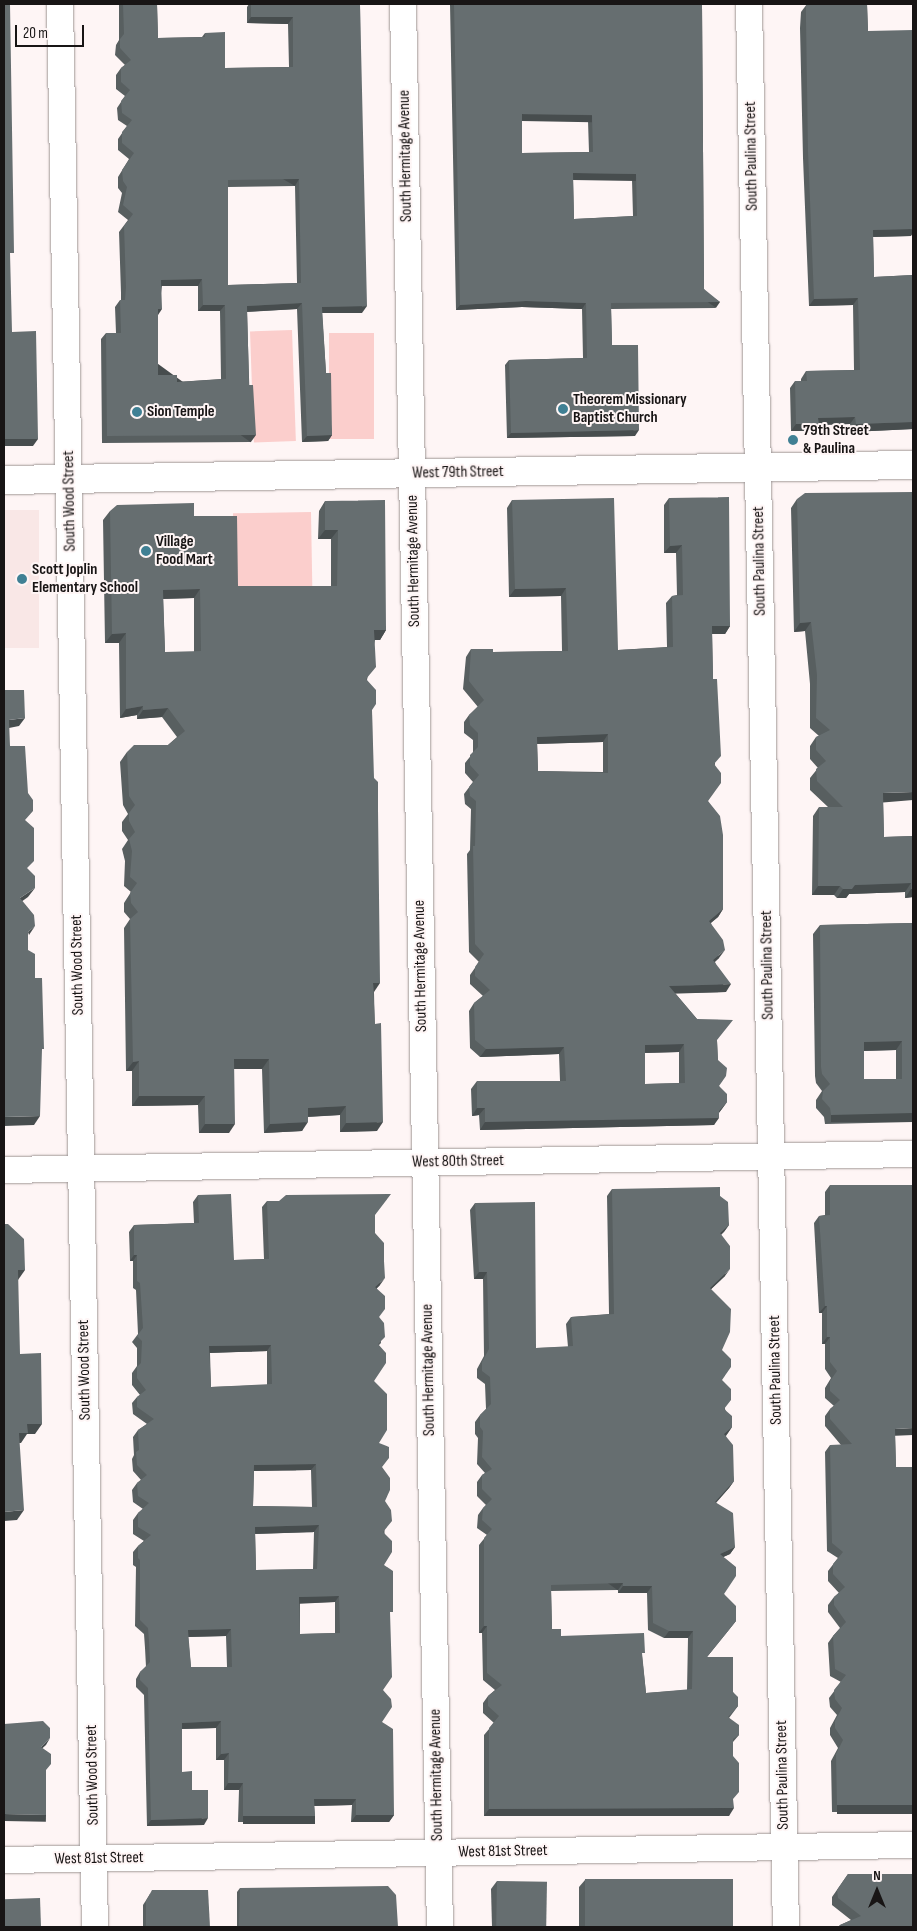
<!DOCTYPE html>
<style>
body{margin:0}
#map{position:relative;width:917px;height:1931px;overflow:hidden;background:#fef5f5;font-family:"Sofia Sans Condensed",sans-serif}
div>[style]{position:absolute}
.built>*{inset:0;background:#f9e7e6;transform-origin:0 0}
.green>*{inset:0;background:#fbcecc;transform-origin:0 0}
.roads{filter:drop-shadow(0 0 1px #a09897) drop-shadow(0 0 1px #a09897)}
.street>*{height:26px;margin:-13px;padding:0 13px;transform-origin:13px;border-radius:13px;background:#fff}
.secondary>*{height:28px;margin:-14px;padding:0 14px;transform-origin:14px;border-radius:14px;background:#fff}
.wall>*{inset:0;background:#585f60}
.shaded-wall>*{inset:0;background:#474d4e;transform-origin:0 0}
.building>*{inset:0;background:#666e70;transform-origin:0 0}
.dots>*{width:14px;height:14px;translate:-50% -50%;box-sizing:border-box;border:2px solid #fef5f5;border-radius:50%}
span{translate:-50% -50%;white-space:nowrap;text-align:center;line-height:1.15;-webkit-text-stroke:4px #fef5f5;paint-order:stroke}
.street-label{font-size:16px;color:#181515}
.poi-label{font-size:16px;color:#181515;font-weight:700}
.left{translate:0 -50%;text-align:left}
.frame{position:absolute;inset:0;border:5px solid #181515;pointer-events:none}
.north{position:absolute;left:852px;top:1866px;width:50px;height:50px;-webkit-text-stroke:4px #fef5f5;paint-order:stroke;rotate:0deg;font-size:14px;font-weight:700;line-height:20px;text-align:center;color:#181515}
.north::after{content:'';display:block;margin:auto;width:18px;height:22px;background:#181515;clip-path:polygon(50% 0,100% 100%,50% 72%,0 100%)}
.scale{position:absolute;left:15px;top:25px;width:69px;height:22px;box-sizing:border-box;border:2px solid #181515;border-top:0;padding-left:6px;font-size:15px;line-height:18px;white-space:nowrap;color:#181515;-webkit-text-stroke:4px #fef5f5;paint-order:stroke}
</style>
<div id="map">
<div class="built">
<i style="left:4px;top:510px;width:35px;height:138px"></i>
</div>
<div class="green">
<i style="left:292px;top:330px;width:111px;height:42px;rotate:88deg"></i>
<i style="left:329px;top:333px;width:45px;height:106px"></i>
<i style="left:311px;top:512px;width:75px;height:78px;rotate:89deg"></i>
</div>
<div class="roads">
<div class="street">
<i style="left:60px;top:4px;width:1923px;rotate:88.96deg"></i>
<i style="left:403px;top:4px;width:1923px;rotate:88.9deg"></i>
<i style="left:749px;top:4px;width:1923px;rotate:88.9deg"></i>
<i style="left:4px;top:1170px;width:909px;rotate:-1.01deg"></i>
<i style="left:4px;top:1860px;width:909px;rotate:-0.95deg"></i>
</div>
<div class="secondary">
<i style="left:4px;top:480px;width:909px;rotate:-0.95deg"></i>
</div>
</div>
<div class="wall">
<i style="clip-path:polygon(evenodd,119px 4px,157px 4px,158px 38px,202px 37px,205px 33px,225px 68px,289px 67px,288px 24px,247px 23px,247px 7px,249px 4px,360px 4px,362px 313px,322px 313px,326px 373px,332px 435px,328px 441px,302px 442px,297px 309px,247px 312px,251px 442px,102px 443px,101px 339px,106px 333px,116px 333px,115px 307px,120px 300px,121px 300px,121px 293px,119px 232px,128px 220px,118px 212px,122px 193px,118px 188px,118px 177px,129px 159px,118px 150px,118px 139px,127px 126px,118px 120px,117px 108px,125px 96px,116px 89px,116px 75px,121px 68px,125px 65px,115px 55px,116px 45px,119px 40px,119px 4px,295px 186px,297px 283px,228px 285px,228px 187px,295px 186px,119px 4px,162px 286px,198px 286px,198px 311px,220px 311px,221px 379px,177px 382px,158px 375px,158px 315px,162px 286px)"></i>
<i style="clip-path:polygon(evenodd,450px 4px,702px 4px,704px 289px,716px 308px,611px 309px,612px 345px,635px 436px,507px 438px,505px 365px,509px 360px,583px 358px,582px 309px,522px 307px,456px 310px,450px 4px,522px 120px,588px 121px,589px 152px,522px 153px,522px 120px,450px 4px,573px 179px,632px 180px,633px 216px,574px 219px,573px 179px)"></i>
<i style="clip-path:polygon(807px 4px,867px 4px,868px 31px,913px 85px,911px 236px,873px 237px,874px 277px,913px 275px,913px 429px,851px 432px,850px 424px,818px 425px,814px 431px,791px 431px,790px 388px,795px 381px,801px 381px,801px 379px,806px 371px,854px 370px,853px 305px,809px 306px,803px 158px,800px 28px,801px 12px)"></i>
<i style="clip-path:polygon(evenodd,669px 498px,730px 626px,725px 634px,712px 634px,715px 764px,708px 801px,723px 909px,718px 917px,711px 923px,719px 958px,715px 962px,726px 992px,675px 993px,697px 1019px,717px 1041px,719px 1086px,727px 1102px,719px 1113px,714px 1125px,480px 1130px,479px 1115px,472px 1116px,471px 1089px,477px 1081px,560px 1081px,559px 1054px,480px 1057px,470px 1048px,469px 1011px,474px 1003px,483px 996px,470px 984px,470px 975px,479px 962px,469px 952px,467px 854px,470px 850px,471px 809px,465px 804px,464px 794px,473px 782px,465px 773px,465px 763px,473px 753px,473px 740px,464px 733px,464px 722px,469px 715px,478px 707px,463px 689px,466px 657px,471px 649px,493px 652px,562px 651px,561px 596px,509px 597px,507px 508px,512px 500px,618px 650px,667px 647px,666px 603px,672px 596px,677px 595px,676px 553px,664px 553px,664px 505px,669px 498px,603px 742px,603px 772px,538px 771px,537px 744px,603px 742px,669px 498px,679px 1052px,679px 1083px,645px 1084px,645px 1053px,679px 1052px)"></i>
<i style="clip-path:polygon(797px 499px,883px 802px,884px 837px,913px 836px,913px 897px,905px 898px,905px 892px,849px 894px,846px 898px,837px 898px,834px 895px,812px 895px,813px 816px,819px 807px,828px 807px,810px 790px,810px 778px,818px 768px,810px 759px,810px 746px,816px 737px,819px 736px,810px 728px,810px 684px,805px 631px,794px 632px,791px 508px)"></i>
<i style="clip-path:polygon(evenodd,325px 501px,386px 630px,380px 640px,375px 640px,367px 680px,372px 710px,374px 992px,377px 1131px,340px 1132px,340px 1115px,308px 1117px,302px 1131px,264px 1133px,262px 1069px,234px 1069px,229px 1133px,199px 1133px,198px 1105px,132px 1106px,132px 1071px,126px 1071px,124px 928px,130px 919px,124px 912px,124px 903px,131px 892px,124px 886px,125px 861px,122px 849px,128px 840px,122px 831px,122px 822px,128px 814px,123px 805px,120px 762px,127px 752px,168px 745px,177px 737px,162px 717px,137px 719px,137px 715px,120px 718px,119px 643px,105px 643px,103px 520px,110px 511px,194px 516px,238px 586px,331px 586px,331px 539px,318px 539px,319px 511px,325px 501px,194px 598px,194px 652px,165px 652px,163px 599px,194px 598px)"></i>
<i style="clip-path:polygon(evenodd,913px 923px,913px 1122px,825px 1124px,824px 1117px,816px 1108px,816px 1100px,822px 1091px,816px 1083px,815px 1076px,813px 934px,820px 925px,913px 923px,896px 1050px,896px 1079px,864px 1079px,864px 1051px,896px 1050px)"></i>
<i style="clip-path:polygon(830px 1185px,895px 1436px,896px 1467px,913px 1812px,832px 1812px,831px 1761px,838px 1748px,830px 1735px,830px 1728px,837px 1715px,830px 1707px,829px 1698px,841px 1682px,830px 1676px,828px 1643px,833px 1636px,840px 1628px,828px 1612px,828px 1605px,834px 1597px,839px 1593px,828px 1581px,828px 1571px,838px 1558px,827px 1551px,825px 1452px,830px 1445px,841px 1445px,825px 1426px,825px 1416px,830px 1409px,834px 1406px,825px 1398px,825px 1388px,831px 1378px,825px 1369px,825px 1344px,822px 1344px,822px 1313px,819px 1313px,814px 1223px,819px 1216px,825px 1215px,825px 1192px)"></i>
<i style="clip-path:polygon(evenodd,612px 1189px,720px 1196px,729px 1225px,721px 1235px,725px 1276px,711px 1289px,722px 1350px,722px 1380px,725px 1409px,732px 1427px,726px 1436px,734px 1481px,729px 1488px,716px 1503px,735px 1547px,730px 1554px,723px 1557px,724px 1594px,736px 1621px,707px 1657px,733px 1692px,738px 1706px,729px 1718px,739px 1735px,733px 1742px,733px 1800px,729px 1816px,484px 1816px,484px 1735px,494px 1723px,483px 1713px,483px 1703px,488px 1696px,495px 1690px,483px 1680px,482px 1633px,479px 1633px,479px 1545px,487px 1535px,477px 1528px,478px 1515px,483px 1508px,486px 1505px,477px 1496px,477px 1482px,482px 1475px,485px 1473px,477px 1464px,478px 1438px,475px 1434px,475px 1422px,480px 1415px,486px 1409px,485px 1384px,477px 1378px,477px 1369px,484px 1356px,483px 1279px,474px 1279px,470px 1210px,475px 1203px,536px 1348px,568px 1347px,566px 1324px,571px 1317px,609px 1314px,607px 1196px,612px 1189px,618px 1590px,618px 1593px,647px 1593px,648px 1630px,664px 1638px,688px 1638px,687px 1690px,646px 1693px,642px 1656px,561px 1636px,552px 1629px,551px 1591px,618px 1590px)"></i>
<i style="clip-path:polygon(evenodd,198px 1195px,234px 1260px,264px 1259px,262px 1207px,267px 1201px,375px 1215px,375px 1233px,380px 1285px,377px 1288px,381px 1343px,379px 1345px,374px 1381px,379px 1443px,382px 1467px,385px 1501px,384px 1565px,390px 1615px,383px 1690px,382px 1722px,394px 1815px,389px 1822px,351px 1822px,352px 1805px,314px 1806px,315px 1816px,310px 1822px,238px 1822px,239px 1790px,224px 1790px,224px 1760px,216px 1760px,216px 1728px,182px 1729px,182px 1772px,192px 1790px,204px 1825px,147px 1826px,144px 1695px,136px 1687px,136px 1679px,140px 1672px,146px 1667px,145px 1648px,144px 1634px,135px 1626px,136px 1567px,133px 1565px,133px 1552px,138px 1546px,144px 1541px,133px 1534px,133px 1520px,138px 1513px,143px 1509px,133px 1502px,132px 1490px,137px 1483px,141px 1480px,133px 1471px,132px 1459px,134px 1455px,133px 1437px,138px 1430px,147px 1424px,133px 1414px,132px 1403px,137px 1397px,140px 1395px,132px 1385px,132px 1373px,137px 1366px,137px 1348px,132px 1342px,138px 1334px,136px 1290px,133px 1288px,133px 1261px,130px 1261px,129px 1232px,134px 1225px,194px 1223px,193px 1202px,198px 1195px,267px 1351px,267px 1385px,211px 1387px,210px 1353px,267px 1351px,198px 1195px,311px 1470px,312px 1507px,253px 1506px,254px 1471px,311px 1470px,198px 1195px,314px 1532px,313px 1569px,256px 1570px,255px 1534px,314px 1532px,198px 1195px,335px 1602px,335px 1633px,300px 1634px,300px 1603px,335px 1602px,198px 1195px,226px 1636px,227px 1667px,191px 1667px,188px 1637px,226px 1636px)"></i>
<i style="clip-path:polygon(848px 1874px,913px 1927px,838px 1927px,840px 1925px,851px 1920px,832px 1905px,832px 1897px)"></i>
<i style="clip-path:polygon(585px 1880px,733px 1927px,579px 1927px,579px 1887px)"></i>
<i style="clip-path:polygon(497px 1881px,547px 1927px,492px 1927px,491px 1889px)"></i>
<i style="clip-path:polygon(240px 1888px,398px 1927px,237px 1927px,237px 1892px)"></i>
<i style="clip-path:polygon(150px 1894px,210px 1927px,143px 1927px,143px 1905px)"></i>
</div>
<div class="shaded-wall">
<i style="clip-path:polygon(251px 17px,293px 17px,288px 24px,247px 23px)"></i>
<i style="left:522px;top:114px;width:70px;height:7px;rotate:1deg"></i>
<i style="left:573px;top:173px;width:63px;height:7px;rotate:1deg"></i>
<i style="left:299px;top:179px;width:8px;height:71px;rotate:120deg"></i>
<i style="clip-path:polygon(913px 229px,913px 233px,911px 236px,868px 237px,873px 230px)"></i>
<i style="clip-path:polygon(202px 279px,198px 286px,157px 286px,161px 280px)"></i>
<i style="clip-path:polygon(858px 298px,853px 305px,809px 306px,814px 299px)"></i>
<i style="clip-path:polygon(526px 301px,586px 303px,582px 309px,522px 307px,456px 310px,460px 305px)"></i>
<i style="left:720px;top:302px;width:7px;height:109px;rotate:124deg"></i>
<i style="clip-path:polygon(302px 303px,297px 309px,242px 312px,247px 306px)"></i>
<i style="clip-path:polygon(203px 305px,225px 305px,220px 311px,198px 311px)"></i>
<i style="clip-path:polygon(367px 306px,362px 313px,317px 313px,322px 307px)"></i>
<i style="clip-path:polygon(158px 309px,162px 309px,158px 315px)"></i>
<i style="clip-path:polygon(855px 417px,850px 424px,818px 425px,814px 431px,791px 431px,796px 424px,818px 418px)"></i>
<i style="clip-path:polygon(913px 422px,913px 429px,851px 432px,856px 424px)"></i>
<i style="clip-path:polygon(639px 430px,635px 436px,507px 438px,511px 433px)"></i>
<i style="left:256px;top:435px;width:9px;height:149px;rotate:126deg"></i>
<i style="clip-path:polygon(332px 435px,328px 441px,302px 442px,307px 436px)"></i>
<i style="clip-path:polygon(4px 439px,38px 439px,33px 446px,4px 446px)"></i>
<i style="clip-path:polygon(325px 530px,338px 530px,331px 539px,318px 539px)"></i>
<i style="clip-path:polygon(682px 545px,676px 553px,664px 553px,670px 546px)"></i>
<i style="clip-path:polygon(566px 588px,561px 596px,509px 597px,515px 589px)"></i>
<i style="clip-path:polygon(200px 589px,194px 598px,156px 599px,163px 590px)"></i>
<i style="clip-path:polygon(811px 622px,805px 631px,794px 632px,800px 623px)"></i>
<i style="clip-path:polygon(712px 626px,730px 626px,725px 634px,707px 634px)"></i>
<i style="clip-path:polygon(374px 630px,386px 630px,380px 640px,368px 640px)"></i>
<i style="clip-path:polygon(126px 633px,119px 643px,105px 643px,112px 634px)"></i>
<i style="clip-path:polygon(143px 706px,137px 715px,120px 718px,126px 709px)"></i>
<i style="clip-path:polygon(168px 708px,162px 717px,137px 719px,143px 710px)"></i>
<i style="clip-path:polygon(25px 718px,19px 726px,4px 729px,9px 720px)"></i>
<i style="clip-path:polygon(608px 734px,603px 742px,532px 744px,537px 737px)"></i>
<i style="clip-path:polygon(913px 792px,913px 800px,877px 803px,883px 793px)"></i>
<i style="clip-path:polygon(911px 883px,905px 892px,849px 894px,846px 898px,837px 898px,843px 889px,855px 885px)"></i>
<i style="clip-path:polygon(818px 886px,840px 886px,834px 895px,812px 895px)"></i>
<i style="clip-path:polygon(35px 888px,28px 897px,14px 907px,20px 898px)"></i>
<i style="clip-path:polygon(911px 889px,913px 889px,913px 897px,905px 898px)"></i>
<i style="clip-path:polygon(723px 909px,718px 917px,704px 928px,709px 921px)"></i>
<i style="clip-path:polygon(35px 926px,29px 935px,28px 932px)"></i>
<i style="clip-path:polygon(725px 950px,719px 958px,708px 967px,713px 960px)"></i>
<i style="clip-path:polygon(373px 983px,380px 983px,374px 992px)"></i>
<i style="clip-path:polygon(731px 984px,726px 992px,664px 994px,669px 986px)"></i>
<i style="clip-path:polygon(902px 1041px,896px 1050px,857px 1051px,864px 1042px)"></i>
<i style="clip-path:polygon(684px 1044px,679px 1052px,640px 1053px,645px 1045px)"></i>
<i style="clip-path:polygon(564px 1047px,559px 1054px,480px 1057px,486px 1049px)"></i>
<i style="clip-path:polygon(234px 1059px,269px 1059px,262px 1069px,227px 1069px)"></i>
<i style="clip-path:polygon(139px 1061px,132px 1071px,126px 1071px,133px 1062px)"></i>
<i style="clip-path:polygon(139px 1096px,205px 1096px,198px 1105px,132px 1106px)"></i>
<i style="clip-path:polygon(727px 1102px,721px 1110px,714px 1118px,719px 1118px,714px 1125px,480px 1130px,485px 1122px,719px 1111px)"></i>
<i style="clip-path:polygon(346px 1106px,340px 1115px,302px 1117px,308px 1108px)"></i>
<i style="clip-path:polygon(477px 1108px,485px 1108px,479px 1115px,472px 1116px)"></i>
<i style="left:913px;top:1113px;width:9px;height:82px;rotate:90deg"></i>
<i style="clip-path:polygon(40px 1116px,34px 1125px,4px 1126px,4px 1117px)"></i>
<i style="clip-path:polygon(308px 1122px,302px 1131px,264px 1133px,270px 1124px)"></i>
<i style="clip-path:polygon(383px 1122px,377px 1131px,340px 1132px,346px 1123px)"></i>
<i style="clip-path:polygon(205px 1124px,235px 1124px,229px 1133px,199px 1133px)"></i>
<i style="clip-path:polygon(729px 1225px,724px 1232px,715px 1240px,720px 1233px)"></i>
<i style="clip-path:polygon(134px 1255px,137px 1255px,133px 1261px,130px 1261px)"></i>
<i style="clip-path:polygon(730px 1269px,725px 1276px,705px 1295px,710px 1288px)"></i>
<i style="clip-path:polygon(18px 1270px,25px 1270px,18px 1280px)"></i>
<i style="clip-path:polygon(479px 1272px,487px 1272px,483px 1279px,474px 1279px)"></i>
<i style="clip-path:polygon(385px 1278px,380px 1285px,371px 1294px,375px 1287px)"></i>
<i style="clip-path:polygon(825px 1306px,827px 1306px,822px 1313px,819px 1313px)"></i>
<i style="clip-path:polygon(827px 1337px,830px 1337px,825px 1344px,822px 1344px)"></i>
<i style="clip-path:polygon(271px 1345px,267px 1351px,205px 1353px,209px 1346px)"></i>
<i style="clip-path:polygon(27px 1424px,42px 1424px,35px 1434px,27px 1434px,21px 1443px,12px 1443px,19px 1433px)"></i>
<i style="clip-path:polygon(732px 1427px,727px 1434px,719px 1441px,724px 1434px)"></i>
<i style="clip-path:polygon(913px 1428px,913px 1435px,890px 1436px,895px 1429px)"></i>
<i style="clip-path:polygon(316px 1464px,311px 1470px,249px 1471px,254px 1465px)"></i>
<i style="clip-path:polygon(734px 1481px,729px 1488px,710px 1509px,715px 1502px)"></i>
<i style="clip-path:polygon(24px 1510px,17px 1520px,4px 1521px,4px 1512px)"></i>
<i style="clip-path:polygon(319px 1525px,314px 1532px,251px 1534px,255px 1527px)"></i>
<i style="clip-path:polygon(735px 1547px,730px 1554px,715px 1561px,720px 1554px)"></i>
<i style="left:623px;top:1583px;width:9px;height:72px;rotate:126deg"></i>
<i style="clip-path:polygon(623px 1586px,652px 1586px,647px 1593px,618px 1593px)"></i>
<i style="clip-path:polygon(339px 1596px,335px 1602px,295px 1604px,299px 1597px)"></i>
<i style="clip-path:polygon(484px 1626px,487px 1626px,482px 1633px,479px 1633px)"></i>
<i style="clip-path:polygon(231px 1629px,226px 1636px,183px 1637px,188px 1630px)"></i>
<i style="clip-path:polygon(669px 1631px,693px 1631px,688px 1638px,664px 1638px)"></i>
<i style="clip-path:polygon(221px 1721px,216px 1728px,177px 1729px,182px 1723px)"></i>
<i style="clip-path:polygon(50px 1738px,46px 1745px,36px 1754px,41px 1747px)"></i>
<i style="clip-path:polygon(229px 1753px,224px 1760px,216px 1760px,221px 1754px)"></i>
<i style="clip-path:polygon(228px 1783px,243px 1783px,239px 1790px,224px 1790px)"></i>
<i style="clip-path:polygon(314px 1799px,356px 1799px,352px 1805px,309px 1806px)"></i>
<i style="left:837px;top:1805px;width:76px;height:9px"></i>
<i style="clip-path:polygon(734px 1808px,729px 1816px,484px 1816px,489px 1809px)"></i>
<i style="left:4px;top:1814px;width:42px;height:7px;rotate:1deg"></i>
<i style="clip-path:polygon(356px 1815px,394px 1815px,389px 1822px,351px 1822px)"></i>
<i style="left:243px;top:1816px;width:72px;height:8px"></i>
<i style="clip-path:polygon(208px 1818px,204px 1825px,147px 1826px,151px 1820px)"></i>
</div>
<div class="building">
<i style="clip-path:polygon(4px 4px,10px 4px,14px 253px,10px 253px,12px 332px,36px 331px,38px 439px,4px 439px)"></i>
<i style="clip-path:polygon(evenodd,123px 4px,157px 4px,158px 38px,205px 37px,205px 33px,225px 32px,225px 68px,293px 67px,293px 17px,251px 17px,251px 4px,360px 4px,367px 306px,322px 307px,326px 373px,331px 373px,332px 435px,307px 436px,302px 303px,247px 306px,249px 385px,253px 385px,256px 435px,107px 436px,106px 333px,121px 333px,120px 300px,125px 300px,126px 287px,124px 226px,133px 214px,123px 205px,127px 187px,123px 181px,122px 170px,134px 153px,122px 143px,122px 132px,132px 120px,122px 113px,121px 101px,130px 90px,121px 82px,121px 68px,131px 60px,120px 48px,120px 39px,124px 34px,123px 4px,299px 179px,301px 283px,228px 285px,228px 180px,299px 179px,123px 4px,202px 279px,203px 305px,225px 305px,226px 379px,177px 382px,177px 375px,158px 375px,158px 309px,162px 309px,161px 280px,202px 279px)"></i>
<i style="clip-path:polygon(evenodd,454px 4px,702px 4px,704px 289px,720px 302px,611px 303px,612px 345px,638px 345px,639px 430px,511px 433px,509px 360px,587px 358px,586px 303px,526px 301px,460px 305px,454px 4px,522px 114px,592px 115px,593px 152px,522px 153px,522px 114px,454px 4px,573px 173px,636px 174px,637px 216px,574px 219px,573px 173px)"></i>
<i style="clip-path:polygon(807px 4px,867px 4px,868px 31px,913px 30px,913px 229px,873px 230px,874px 277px,913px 275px,913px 422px,856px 424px,855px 417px,818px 418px,819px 424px,796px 424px,795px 381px,807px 381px,806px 371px,860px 370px,858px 298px,814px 299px,808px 151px,806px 20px,806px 5px)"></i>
<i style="clip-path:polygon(913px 492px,913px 792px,883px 793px,884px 837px,913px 836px,913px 889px,911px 889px,911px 883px,855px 885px,852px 889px,843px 889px,840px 886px,818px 886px,819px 807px,843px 807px,817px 781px,816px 769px,826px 761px,816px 750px,816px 737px,830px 730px,816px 718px,817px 675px,811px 622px,800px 623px,797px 499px,805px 493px)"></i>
<i style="clip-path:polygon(evenodd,729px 497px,730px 626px,712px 626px,713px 679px,717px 679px,721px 756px,714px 764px,721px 773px,721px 783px,708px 801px,720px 816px,723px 835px,723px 909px,709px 921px,723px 940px,725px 950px,713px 960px,731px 984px,669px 986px,697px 1019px,733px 1020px,717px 1040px,718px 1060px,727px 1068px,726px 1076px,719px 1086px,727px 1094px,727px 1102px,719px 1111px,719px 1118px,485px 1122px,485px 1108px,477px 1108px,477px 1081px,566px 1081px,564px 1047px,486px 1049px,475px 1040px,474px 1003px,490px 990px,475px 976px,475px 967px,484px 954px,475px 944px,473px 846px,475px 846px,476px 801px,470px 796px,469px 787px,479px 775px,470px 765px,470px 755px,478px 747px,478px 733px,470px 725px,469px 715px,484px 700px,469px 681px,471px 649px,493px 649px,493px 652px,568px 651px,566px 588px,515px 589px,512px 500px,614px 498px,618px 650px,673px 647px,672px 596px,683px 595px,682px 545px,670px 546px,669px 498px,729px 497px,608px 734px,608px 773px,538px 771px,537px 737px,608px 734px,729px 497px,684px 1044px,685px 1083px,645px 1084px,645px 1045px,684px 1044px)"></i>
<i style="clip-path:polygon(evenodd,385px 500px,386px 630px,374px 630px,376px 667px,366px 679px,376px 690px,376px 704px,372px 710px,374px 778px,378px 782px,378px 809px,380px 983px,373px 983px,375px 1024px,381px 1023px,383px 1122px,346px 1123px,346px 1106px,308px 1108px,308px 1122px,270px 1124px,269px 1059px,234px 1059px,235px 1124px,205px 1124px,205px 1096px,139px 1096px,139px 1061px,133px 1062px,130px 919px,138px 912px,131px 903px,130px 893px,137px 883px,130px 877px,132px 851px,129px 839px,135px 832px,129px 821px,129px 813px,135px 805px,129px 796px,127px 752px,134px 745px,168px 745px,185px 731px,168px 708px,143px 710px,143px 706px,126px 709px,126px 633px,112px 634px,110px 511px,117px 505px,194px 503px,194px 516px,237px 516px,238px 586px,337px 586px,338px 530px,325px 530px,325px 501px,385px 500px,200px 589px,201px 651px,165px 652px,163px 590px,200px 589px)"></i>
<i style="clip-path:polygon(4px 690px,24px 690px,25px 718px,9px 720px,10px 746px,25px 746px,28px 793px,33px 800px,33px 811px,25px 820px,34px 828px,34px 861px,27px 868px,35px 876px,35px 888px,20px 898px,34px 915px,35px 926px,28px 932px,28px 950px,35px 954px,35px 978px,42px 978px,44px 1049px,42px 1049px,40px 1116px,4px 1117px)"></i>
<i style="clip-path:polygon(evenodd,913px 923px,913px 1113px,831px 1115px,830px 1108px,822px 1099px,823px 1091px,830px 1084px,822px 1074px,821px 1067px,820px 925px,913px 923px,902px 1041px,902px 1079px,864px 1079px,864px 1042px,902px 1041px)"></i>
<i style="clip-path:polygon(830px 1185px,913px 1185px,913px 1428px,895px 1429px,896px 1467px,913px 1467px,913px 1805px,837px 1805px,836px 1754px,843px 1740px,835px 1728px,835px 1721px,842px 1708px,835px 1699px,834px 1690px,846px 1675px,835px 1669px,833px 1636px,846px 1622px,834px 1605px,834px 1597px,845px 1587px,833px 1574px,833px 1564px,843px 1552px,832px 1543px,830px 1445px,852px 1444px,830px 1419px,830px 1409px,840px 1400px,830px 1391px,830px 1381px,837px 1371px,830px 1362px,830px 1337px,827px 1337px,827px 1306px,825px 1306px,819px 1216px,830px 1215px)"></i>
<i style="clip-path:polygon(evenodd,720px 1187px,720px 1196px,728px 1202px,729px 1225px,720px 1233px,730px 1246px,730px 1269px,710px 1288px,731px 1309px,730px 1332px,722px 1350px,731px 1359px,731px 1367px,722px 1380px,731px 1389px,731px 1400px,724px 1409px,732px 1416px,732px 1427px,724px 1434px,733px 1445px,734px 1481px,715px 1502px,733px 1513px,735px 1547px,720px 1554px,736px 1567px,736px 1576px,724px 1594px,736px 1606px,736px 1621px,707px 1657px,733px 1657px,733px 1692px,738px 1697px,738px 1706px,728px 1717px,739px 1725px,739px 1735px,733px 1739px,733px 1756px,739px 1763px,739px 1792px,733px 1799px,734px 1808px,489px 1809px,489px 1728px,499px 1716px,488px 1706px,488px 1696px,502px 1685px,487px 1673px,487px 1626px,484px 1626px,484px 1538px,492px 1529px,482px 1520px,483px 1508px,492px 1499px,482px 1489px,482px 1475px,492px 1469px,482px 1457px,483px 1431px,480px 1427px,480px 1415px,491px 1404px,490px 1377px,482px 1371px,482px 1362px,489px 1349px,487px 1272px,479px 1272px,475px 1203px,535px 1202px,536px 1348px,573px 1346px,571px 1317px,614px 1314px,612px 1189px,720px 1187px,623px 1583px,623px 1586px,652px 1586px,653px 1623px,669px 1631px,693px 1631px,692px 1689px,646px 1693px,642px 1653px,645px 1653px,644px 1633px,561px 1636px,561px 1629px,552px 1629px,551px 1585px,623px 1583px)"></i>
<i style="clip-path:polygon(evenodd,231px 1194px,234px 1260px,269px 1259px,267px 1201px,279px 1201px,286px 1195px,391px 1194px,375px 1215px,375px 1233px,384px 1243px,384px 1261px,385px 1278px,375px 1287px,385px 1296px,385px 1309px,379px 1317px,384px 1323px,385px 1337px,378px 1344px,386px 1353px,386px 1363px,374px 1381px,387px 1394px,387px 1430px,379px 1443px,389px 1447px,389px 1458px,382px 1467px,390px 1478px,390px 1490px,385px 1501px,391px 1510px,392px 1521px,383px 1532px,392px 1541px,392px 1552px,384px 1565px,393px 1571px,393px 1612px,390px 1612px,392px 1677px,383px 1690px,391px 1699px,392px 1707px,382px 1722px,393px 1729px,394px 1815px,356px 1815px,356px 1799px,314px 1799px,315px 1816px,243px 1816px,243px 1783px,228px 1783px,229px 1753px,221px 1754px,221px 1721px,182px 1723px,182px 1772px,192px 1771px,192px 1790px,208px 1790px,208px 1818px,151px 1820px,148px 1688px,140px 1680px,140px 1672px,150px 1662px,149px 1641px,148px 1628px,140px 1620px,140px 1560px,138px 1558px,138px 1546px,151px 1535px,138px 1527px,138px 1513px,149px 1503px,138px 1496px,137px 1483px,147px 1475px,137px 1465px,136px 1452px,139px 1450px,138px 1430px,154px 1419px,137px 1407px,137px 1397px,146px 1390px,137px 1378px,137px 1367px,141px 1363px,142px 1341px,137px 1336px,143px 1328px,140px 1283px,137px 1281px,137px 1255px,134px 1255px,134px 1225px,199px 1223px,198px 1195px,231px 1194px,271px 1345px,272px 1384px,211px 1387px,209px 1346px,271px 1345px,231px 1194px,316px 1464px,317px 1507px,253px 1506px,254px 1465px,316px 1464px,231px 1194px,319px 1525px,317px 1569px,256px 1570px,255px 1527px,319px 1525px,231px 1194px,339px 1596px,340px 1633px,300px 1634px,299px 1597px,339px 1596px,231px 1194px,231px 1629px,232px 1667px,191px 1667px,188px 1630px,231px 1629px)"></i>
<i style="clip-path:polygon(4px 1224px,8px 1224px,24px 1239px,25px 1270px,18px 1270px,20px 1354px,41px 1353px,42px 1424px,27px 1424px,28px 1433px,19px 1433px,24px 1510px,4px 1512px)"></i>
<i style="clip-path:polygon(43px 1721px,50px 1728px,50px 1738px,41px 1747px,51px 1754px,51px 1764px,46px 1770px,46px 1815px,4px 1814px,4px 1724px)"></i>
<i style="clip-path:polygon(848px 1874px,913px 1874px,913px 1927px,839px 1927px,840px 1925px,861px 1916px,838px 1898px,837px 1890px)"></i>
<i style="left:733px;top:1879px;width:48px;height:148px;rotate:90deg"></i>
<i style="left:497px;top:1881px;width:50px;height:46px;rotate:1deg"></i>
<i style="clip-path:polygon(388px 1886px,396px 1895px,398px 1927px,239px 1927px,240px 1888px)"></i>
<i style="clip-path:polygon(152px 1890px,208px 1890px,210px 1927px,146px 1927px,146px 1901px)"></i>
<i style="left:40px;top:1898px;width:29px;height:36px;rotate:88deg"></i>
</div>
<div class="dots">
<i style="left:563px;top:409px;background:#408094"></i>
<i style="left:137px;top:412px;background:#408094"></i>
<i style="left:793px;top:440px;background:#408094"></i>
<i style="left:146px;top:551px;background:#408094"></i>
<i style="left:22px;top:579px;background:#408094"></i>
</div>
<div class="street-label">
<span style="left:406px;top:156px;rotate:-91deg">South Hermitage Avenue</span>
<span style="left:752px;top:156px;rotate:-91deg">South Paulina Street</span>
<span style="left:458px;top:473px;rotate:-1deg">West 79th Street</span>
<span style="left:70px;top:501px;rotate:-91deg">South Wood Street</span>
<span style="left:414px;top:561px;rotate:-91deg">South Hermitage Avenue</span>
<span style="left:760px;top:561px;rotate:-91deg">South Paulina Street</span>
<span style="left:78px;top:965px;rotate:-91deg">South Wood Street</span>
<span style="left:768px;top:965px;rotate:-91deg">South Paulina Street</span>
<span style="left:421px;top:966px;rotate:-91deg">South Hermitage Avenue</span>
<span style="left:458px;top:1162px;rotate:-1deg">West 80th Street</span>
<span style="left:85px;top:1370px;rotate:-91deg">South Wood Street</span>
<span style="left:429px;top:1370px;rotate:-91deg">South Hermitage Avenue</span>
<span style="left:776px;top:1370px;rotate:-91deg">South Paulina Street</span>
<span style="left:93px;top:1775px;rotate:-91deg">South Wood Street</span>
<span style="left:437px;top:1775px;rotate:-91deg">South Hermitage Avenue</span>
<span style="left:783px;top:1775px;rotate:-91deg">South Paulina Street</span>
<span style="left:503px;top:1852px;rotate:-1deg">West 81st Street</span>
<span style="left:99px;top:1859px;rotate:-1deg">West 81st Street</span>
</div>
<div class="poi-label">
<span class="left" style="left:573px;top:409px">Theorem Missionary<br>Baptist Church</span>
<span class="left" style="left:147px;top:412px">Sion Temple</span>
<span class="left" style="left:803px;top:440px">79th Street<br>&amp; Paulina</span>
<span class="left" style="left:156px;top:551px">Village<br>Food Mart</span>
<span class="left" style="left:32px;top:579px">Scott Joplin<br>Elementary School</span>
</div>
<div class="frame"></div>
<div class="north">N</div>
<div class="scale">20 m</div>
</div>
